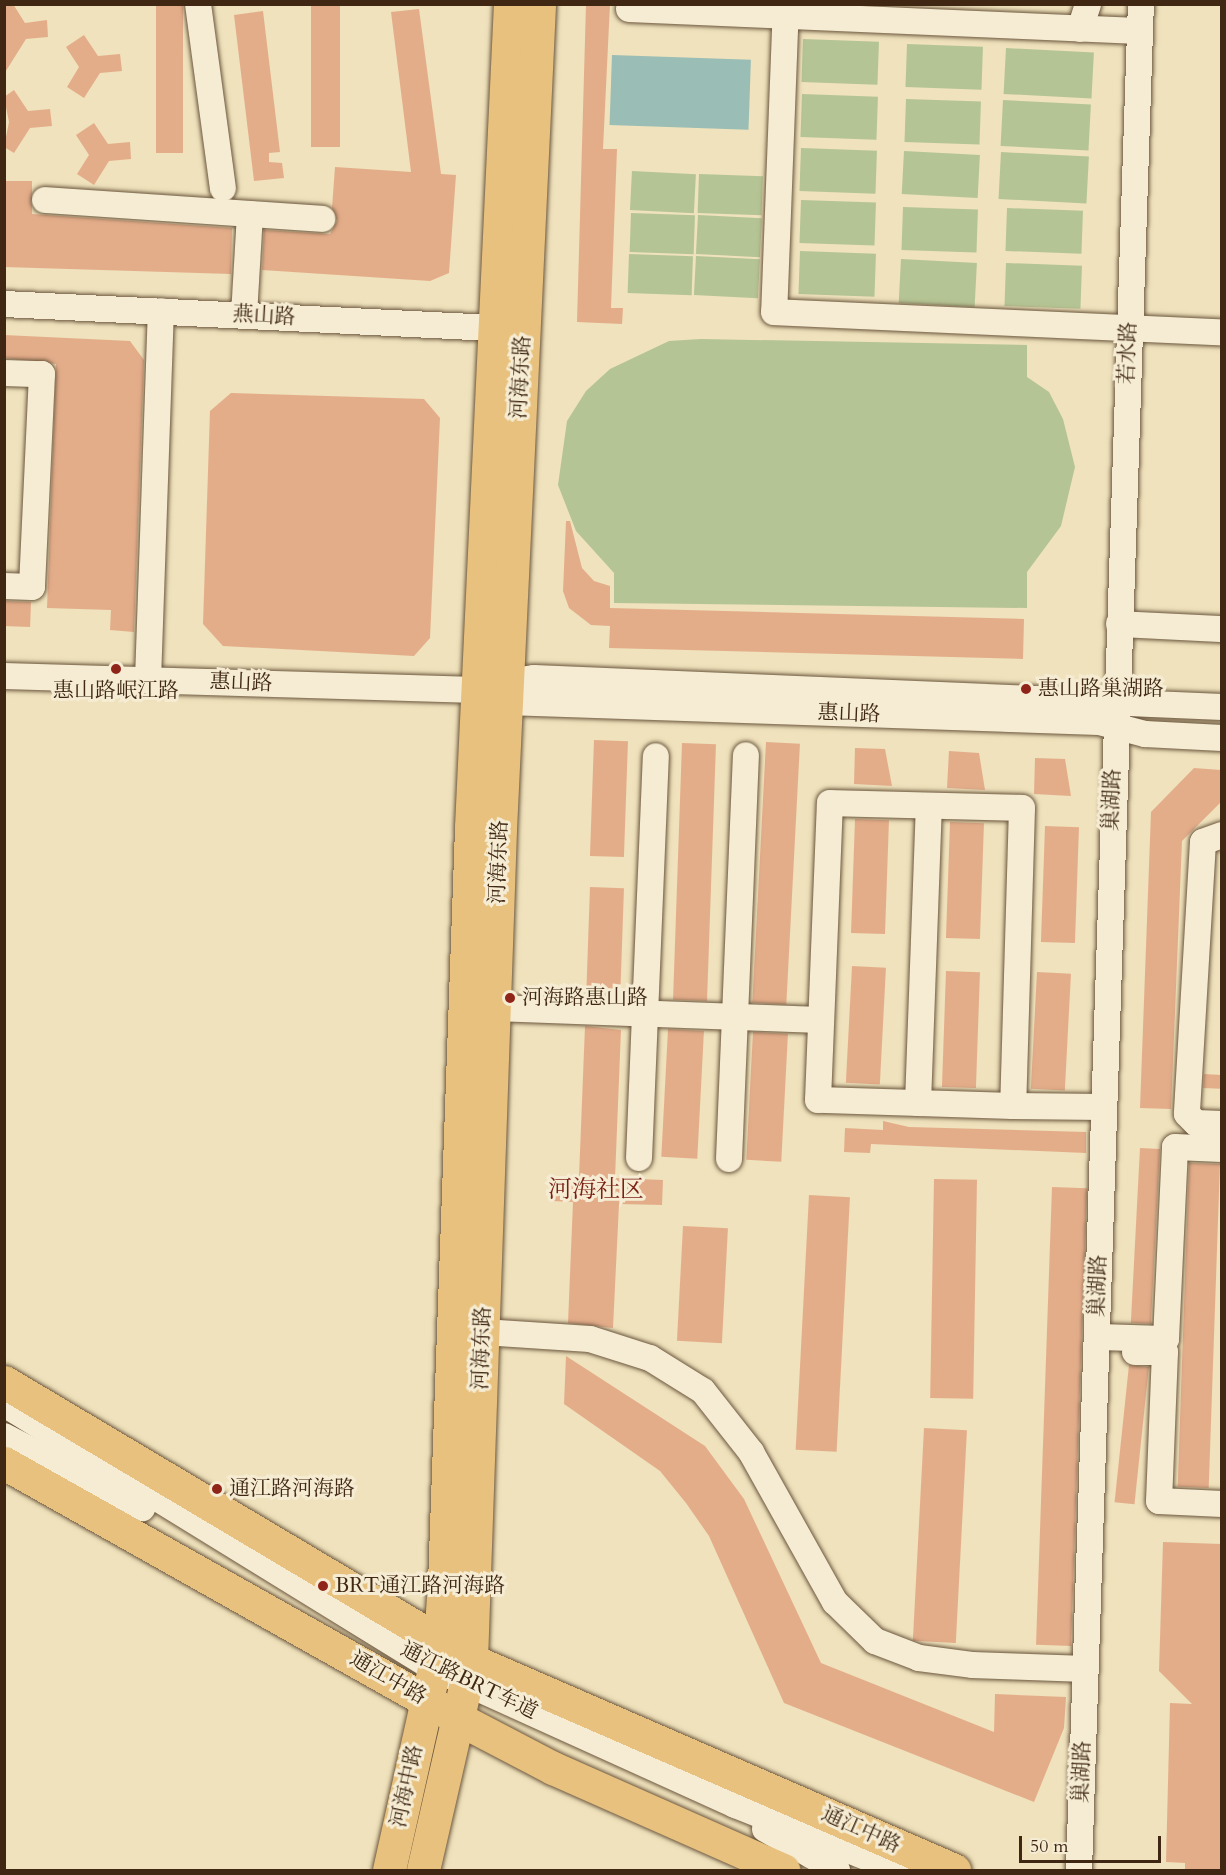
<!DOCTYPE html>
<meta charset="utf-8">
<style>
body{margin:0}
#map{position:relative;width:1226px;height:1875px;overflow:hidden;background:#efe2bc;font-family:Cardo,"Noto Serif SC",serif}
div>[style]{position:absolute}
.green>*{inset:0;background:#b5c494;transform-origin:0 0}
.water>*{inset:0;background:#9abdb5;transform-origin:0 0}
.building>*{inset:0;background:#e4ad8a;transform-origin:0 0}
.roads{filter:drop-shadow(0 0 2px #6b563d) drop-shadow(0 0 2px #6b563d)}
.minor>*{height:26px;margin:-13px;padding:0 13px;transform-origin:13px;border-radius:13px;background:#f5ecd3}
.major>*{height:33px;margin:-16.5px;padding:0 16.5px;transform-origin:16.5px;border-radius:16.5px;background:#e8c17e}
.dots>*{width:16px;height:16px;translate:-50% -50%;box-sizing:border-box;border:3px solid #f5ecd3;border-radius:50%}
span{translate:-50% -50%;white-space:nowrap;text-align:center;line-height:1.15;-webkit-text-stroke:6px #f5ecd3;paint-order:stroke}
.street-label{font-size:21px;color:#3f2713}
.poi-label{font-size:21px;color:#3f2713}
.left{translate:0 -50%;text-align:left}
.quarter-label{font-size:24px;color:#7a1f14}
.frame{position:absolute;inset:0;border:6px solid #3f2713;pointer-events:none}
.scale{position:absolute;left:1019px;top:1836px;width:142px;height:27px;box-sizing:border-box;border:3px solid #3f2713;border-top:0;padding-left:8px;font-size:18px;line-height:21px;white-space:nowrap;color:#3f2713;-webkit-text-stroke:4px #f5ecd3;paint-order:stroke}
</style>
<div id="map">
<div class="green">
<i style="left:803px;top:39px;width:76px;height:43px;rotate:2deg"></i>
<i style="left:907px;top:44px;width:76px;height:43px;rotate:2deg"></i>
<i style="left:1006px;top:48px;width:88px;height:46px;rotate:3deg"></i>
<i style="left:802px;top:94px;width:76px;height:43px;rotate:2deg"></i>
<i style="left:906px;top:99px;width:75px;height:43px;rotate:2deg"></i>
<i style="left:1003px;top:100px;width:88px;height:46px;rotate:3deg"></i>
<i style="left:801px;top:148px;width:76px;height:43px;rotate:2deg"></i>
<i style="left:904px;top:151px;width:76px;height:43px;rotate:3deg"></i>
<i style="left:1001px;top:152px;width:88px;height:47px;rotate:3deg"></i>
<i style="left:632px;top:171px;width:64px;height:39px;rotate:3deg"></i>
<i style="left:699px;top:174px;width:64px;height:39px;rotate:2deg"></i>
<i style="left:801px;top:200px;width:75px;height:43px;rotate:2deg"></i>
<i style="left:903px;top:207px;width:75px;height:43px;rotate:2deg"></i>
<i style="left:1007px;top:208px;width:76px;height:43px;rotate:2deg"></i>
<i style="left:631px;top:213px;width:64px;height:39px;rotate:2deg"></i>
<i style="left:698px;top:215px;width:64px;height:39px;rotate:3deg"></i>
<i style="left:800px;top:251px;width:76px;height:43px;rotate:2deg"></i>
<i style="left:629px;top:254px;width:64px;height:39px;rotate:2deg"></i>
<i style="left:696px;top:256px;width:64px;height:39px;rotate:3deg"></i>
<i style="left:901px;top:259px;width:76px;height:44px;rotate:3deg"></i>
<i style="left:1006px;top:263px;width:76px;height:43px;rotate:2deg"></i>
<i style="clip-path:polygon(701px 339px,1027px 345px,1027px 377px,1049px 392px,1063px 419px,1075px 467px,1061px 526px,1027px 572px,1027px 608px,614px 603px,614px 573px,576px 531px,558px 485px,567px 421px,586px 391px,610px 369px,669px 341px)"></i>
</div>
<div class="water">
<i style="left:612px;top:55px;width:139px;height:70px;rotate:2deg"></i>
</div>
<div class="building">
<i style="clip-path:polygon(4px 4px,13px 4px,25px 23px,47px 20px,48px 37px,26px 39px,4px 74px)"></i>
<i style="left:156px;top:4px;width:27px;height:149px"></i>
<i style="left:311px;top:4px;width:29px;height:143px"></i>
<i style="clip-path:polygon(586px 4px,610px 4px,603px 149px,617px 149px,611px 308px,623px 308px,622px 324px,577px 322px)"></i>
<i style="clip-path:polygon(419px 9px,441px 174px,456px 175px,449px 273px,430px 281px,262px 270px,264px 230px,330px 234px,337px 221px,332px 208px,335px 167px,411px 172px,391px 12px)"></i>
<i style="clip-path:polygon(263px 11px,280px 152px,269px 153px,269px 162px,282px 163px,284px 178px,254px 181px,234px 15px)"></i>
<i style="clip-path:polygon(84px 35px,98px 56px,120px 54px,122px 71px,100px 73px,84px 98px,67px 87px,79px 67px,66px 47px)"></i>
<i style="clip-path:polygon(14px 90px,28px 111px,50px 109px,52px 126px,30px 128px,14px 153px,4px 147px,9px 122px,4px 97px)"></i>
<i style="clip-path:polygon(94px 123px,108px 144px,130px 142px,131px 159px,109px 161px,94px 185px,77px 174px,89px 155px,76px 135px)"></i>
<i style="clip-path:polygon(4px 181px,32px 181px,32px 214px,232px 228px,231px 274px,4px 267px)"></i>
<i style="clip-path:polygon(4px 335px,130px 341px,144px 360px,134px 632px,110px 630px,111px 610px,47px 608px,56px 364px,4px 358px)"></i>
<i style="clip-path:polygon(231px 393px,424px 399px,440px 418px,430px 638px,414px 656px,223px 646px,203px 624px,210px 411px)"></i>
<i style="clip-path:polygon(566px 521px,570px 521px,582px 568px,594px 581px,610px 586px,610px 608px,1024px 619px,1023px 659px,609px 648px,610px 626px,591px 625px,569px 608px,563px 591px)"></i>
<i style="left:4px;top:601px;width:27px;height:25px;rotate:2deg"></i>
<i style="left:594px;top:740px;width:34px;height:116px;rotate:2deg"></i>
<i style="left:766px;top:742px;width:34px;height:261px;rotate:3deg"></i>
<i style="left:682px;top:743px;width:34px;height:257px;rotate:2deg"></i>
<i style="clip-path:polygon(855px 748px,885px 749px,892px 786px,854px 784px)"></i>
<i style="clip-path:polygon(949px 751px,979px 753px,985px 790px,947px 788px)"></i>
<i style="clip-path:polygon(1035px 758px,1065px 759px,1071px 796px,1034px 794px)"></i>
<i style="clip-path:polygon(1194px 768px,1221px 770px,1221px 802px,1182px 841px,1171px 1109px,1140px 1108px,1151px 812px)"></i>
<i style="left:855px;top:819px;width:34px;height:114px;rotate:2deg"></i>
<i style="left:950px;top:822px;width:34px;height:116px;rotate:2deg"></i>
<i style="left:1045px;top:826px;width:34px;height:116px;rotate:2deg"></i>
<i style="left:590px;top:887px;width:34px;height:109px;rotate:2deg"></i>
<i style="left:852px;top:966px;width:34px;height:117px;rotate:3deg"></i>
<i style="left:946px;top:971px;width:34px;height:116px;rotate:2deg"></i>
<i style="left:1037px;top:972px;width:34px;height:117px;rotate:3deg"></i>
<i style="clip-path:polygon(585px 1026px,621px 1030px,615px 1178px,663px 1180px,662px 1205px,619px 1204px,613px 1328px,568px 1323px,573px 1202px,553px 1201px,554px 1176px,579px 1177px)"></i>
<i style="left:668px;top:1029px;width:36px;height:128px;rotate:3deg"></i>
<i style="left:753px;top:1032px;width:35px;height:128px;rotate:3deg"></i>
<i style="left:1204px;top:1074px;width:17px;height:14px;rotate:3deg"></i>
<i style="clip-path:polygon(883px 1121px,909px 1127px,1086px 1132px,1086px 1153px,871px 1144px,870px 1153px,844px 1152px,845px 1128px,883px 1130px)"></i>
<i style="left:1140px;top:1148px;width:20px;height:175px;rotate:3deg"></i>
<i style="left:1189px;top:1163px;width:31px;height:324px;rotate:2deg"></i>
<i style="left:934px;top:1179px;width:43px;height:219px;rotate:1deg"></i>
<i style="left:1052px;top:1187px;width:35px;height:458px;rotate:2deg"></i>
<i style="left:809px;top:1195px;width:41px;height:255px;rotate:3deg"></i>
<i style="left:683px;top:1226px;width:45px;height:115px;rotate:3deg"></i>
<i style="clip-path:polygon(566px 1356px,705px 1446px,744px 1499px,821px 1663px,994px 1732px,995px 1694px,1066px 1697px,1064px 1728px,1034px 1802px,784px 1703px,709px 1536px,686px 1503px,660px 1471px,564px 1404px)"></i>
<i style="left:1129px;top:1365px;width:20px;height:138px;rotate:6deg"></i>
<i style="left:924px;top:1428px;width:43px;height:213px;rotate:3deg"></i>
<i style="clip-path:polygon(1163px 1542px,1221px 1544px,1221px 1870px,1185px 1870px,1185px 1863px,1166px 1862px,1170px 1703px,1192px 1704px,1159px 1671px)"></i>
</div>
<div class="roads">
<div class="minor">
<i style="left:198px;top:4px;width:186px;rotate:82.3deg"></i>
<i style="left:786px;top:4px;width:308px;rotate:92.2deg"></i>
<i style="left:774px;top:312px;width:448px;rotate:2.6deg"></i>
<i style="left:629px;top:9px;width:511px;rotate:2.47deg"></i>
<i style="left:1080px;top:29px;width:26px;rotate:-72deg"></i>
<i style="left:45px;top:200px;width:278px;rotate:3.9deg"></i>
<i style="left:4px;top:304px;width:511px;rotate:2.81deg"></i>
<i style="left:244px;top:315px;width:101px;rotate:-86.6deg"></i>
<i style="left:4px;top:373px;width:38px;rotate:2deg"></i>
<i style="left:42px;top:374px;width:213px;rotate:92.7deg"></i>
<i style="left:32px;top:587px;width:28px;rotate:-178deg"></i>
<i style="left:1119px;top:624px;width:103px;rotate:2.8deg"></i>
<i style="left:4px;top:676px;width:473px;rotate:1.7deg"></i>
<i style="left:477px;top:690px;width:31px;rotate:22deg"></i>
<i style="left:506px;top:702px;width:593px;rotate:1.93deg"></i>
<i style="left:1099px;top:722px;width:48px;rotate:14.6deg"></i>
<i style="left:1145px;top:734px;width:77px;rotate:3deg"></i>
<i style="left:148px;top:680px;width:369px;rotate:-88deg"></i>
<i style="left:491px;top:684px;width:43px;rotate:-7.9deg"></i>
<i style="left:534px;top:678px;width:689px;rotate:2.41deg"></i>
<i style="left:830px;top:803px;width:192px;rotate:1.5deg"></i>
<i style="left:1022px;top:808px;width:298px;rotate:91.7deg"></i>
<i style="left:1013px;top:1106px;width:195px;rotate:-178.2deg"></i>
<i style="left:818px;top:1100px;width:297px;rotate:-87.7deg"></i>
<i style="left:1222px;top:835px;width:20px;rotate:160deg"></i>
<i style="left:1203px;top:842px;width:272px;rotate:93.4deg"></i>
<i style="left:1187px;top:1114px;width:13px;rotate:45deg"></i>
<i style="left:1196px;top:1123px;width:26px;rotate:2deg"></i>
<i style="left:494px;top:1008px;width:327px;rotate:2.1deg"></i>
<i style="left:918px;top:1103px;width:297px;rotate:-87.9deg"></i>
<i style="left:1013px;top:1106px;width:90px;rotate:0.6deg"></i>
<i style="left:639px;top:1158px;width:402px;rotate:-87.6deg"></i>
<i style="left:729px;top:1159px;width:404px;rotate:-87.6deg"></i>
<i style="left:483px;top:1332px;width:107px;rotate:3.7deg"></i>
<i style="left:590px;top:1339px;width:63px;rotate:17.6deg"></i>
<i style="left:650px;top:1358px;width:62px;rotate:31.9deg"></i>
<i style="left:703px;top:1391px;width:78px;rotate:51.8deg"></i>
<i style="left:751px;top:1452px;width:172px;rotate:60.8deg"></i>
<i style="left:835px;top:1602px;width:56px;rotate:44.3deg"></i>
<i style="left:875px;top:1641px;width:47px;rotate:21.1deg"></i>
<i style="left:919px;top:1658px;width:53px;rotate:7.5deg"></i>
<i style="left:972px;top:1665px;width:114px;rotate:2deg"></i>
<i style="left:1097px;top:1337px;width:69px;rotate:1.7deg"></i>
<i style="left:1166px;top:1339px;width:192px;rotate:-87.3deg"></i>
<i style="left:1175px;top:1147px;width:47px;rotate:2.4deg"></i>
<i style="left:1135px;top:1352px;width:30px"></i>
<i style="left:1165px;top:1352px;width:149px;rotate:92.3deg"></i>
<i style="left:1159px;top:1501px;width:63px;rotate:2.7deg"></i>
<i style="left:4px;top:1404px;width:504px;rotate:31.61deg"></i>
<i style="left:433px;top:1668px;width:332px;rotate:24.4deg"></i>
<i style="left:735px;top:1805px;width:175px;rotate:21.7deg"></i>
<i style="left:4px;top:1436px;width:156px;rotate:27.6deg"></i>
<i style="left:765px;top:1829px;width:83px;rotate:29.7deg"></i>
<i style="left:1079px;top:1870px;width:1867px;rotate:-88.1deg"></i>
</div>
<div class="major">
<i style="left:4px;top:1382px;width:543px;rotate:30.76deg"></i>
<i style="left:471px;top:1660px;width:527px;rotate:23.5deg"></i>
<i style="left:4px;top:1463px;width:524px;rotate:29.35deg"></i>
<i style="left:461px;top:1720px;width:104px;rotate:27.6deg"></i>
<i style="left:553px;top:1768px;width:252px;rotate:23.9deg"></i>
<i style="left:389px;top:1870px;width:235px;rotate:-77.4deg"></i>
<i style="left:440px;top:1641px;width:58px;rotate:-86.1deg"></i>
<i style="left:444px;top:1583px;width:756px;rotate:-87.95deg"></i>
<i style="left:471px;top:827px;width:824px;rotate:-87.29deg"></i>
<i style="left:423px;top:1870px;width:215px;rotate:-77.1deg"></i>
<i style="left:471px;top:1660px;width:832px;rotate:-88deg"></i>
<i style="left:500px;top:829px;width:826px;rotate:-87.29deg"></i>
</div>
</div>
<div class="dots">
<i style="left:116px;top:669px;background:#8f2418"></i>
<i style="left:1026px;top:689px;background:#8f2418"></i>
<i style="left:510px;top:998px;background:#8f2418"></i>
<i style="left:217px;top:1489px;background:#8f2418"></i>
<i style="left:323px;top:1586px;background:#8f2418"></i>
</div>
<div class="street-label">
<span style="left:264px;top:316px;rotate:3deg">燕山路</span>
<span style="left:1128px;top:353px;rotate:-88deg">若水路</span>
<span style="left:521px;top:377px;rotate:-87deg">河海东路</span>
<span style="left:241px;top:683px;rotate:2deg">惠山路</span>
<span style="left:849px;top:714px;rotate:2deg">惠山路</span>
<span style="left:1112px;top:800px;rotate:-88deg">巢湖路</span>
<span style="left:499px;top:862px;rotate:-88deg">河海东路</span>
<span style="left:1098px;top:1286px;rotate:-88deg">巢湖路</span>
<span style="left:482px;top:1348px;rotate:-88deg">河海东路</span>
<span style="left:388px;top:1678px;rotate:30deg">通江中路</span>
<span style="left:469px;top:1681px;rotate:26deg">通江路BRT车道</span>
<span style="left:1082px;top:1772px;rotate:-88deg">巢湖路</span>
<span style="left:407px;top:1786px;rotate:-78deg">河海中路</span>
<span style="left:861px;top:1830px;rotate:24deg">通江中路</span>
</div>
<div class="poi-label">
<span class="left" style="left:1038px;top:689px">惠山路巢湖路</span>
<span style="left:116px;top:691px">惠山路岷江路</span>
<span class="left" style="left:522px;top:998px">河海路惠山路</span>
<span class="left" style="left:229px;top:1489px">通江路河海路</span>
<span class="left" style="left:335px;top:1586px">BRT通江路河海路</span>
</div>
<div class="quarter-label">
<span style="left:596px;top:1190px">河海社区</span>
</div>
<div class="frame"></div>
<div class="scale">50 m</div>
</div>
